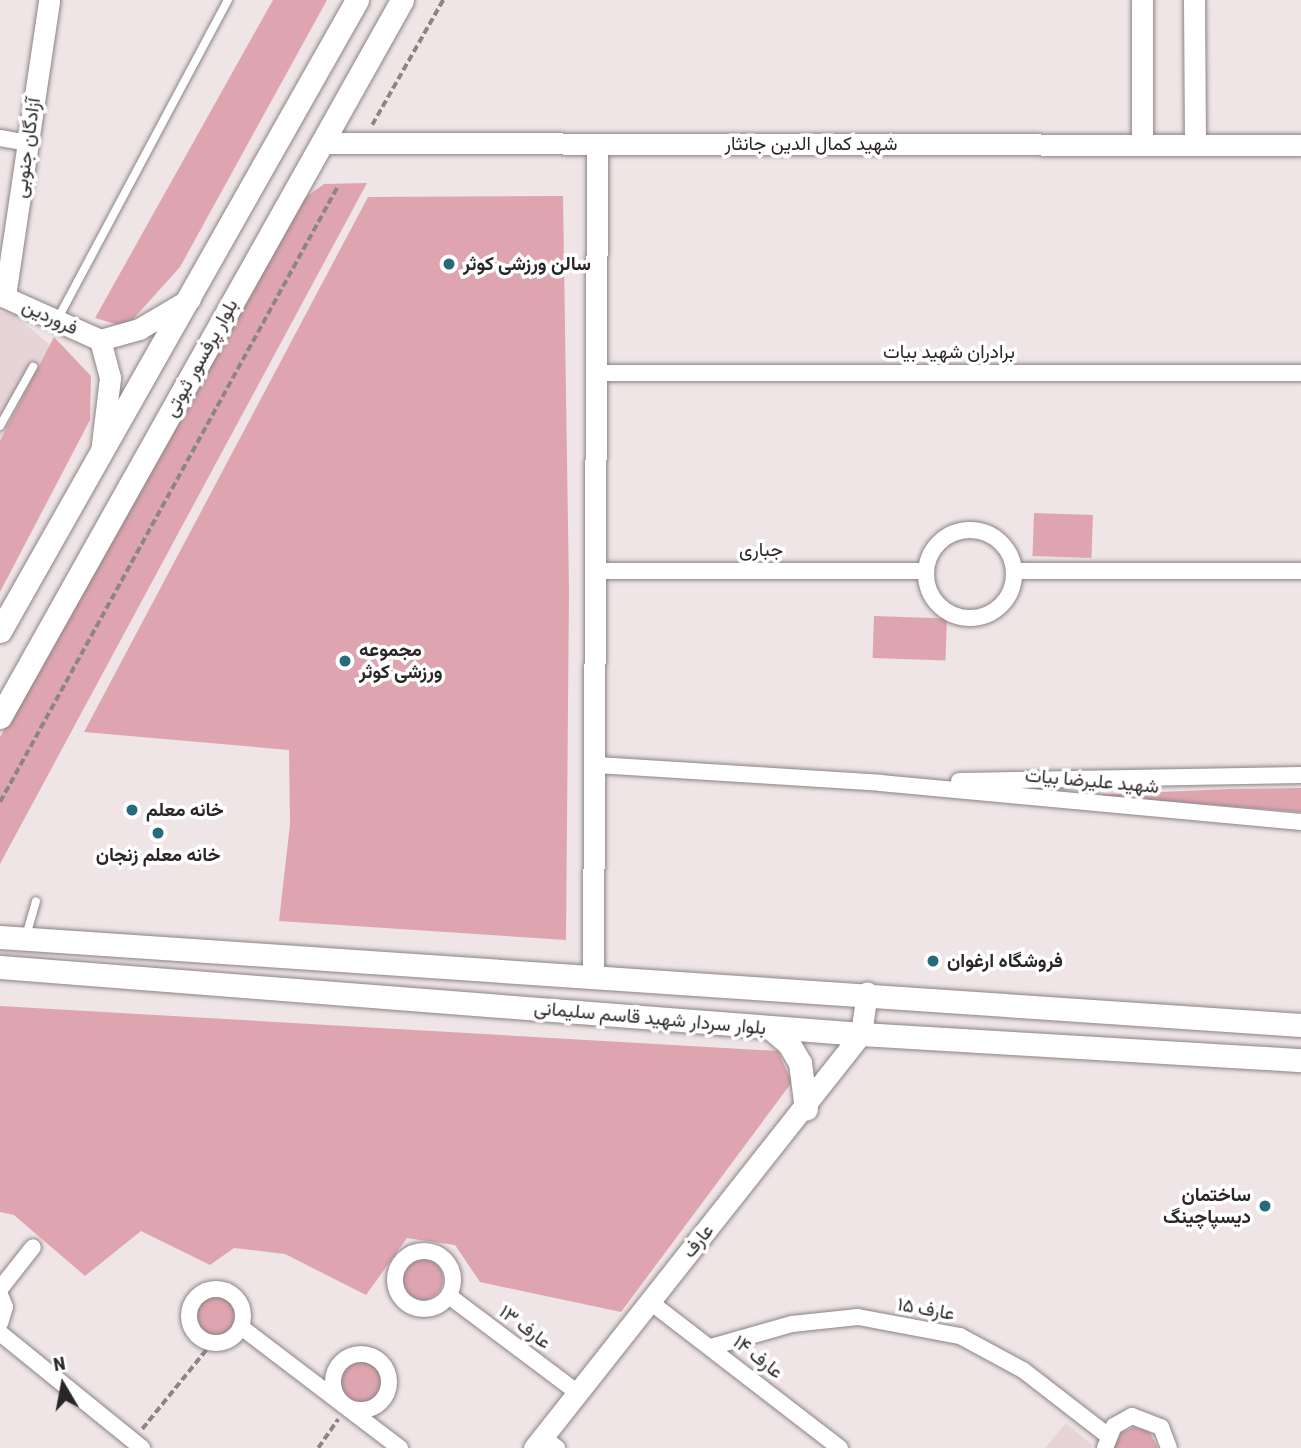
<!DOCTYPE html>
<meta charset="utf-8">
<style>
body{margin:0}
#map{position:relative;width:1301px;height:1448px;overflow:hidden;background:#efe4e6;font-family:"Roboto Condensed",Vazirmatn,sans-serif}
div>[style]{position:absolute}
.built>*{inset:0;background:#e7d4d7}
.green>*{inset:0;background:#dea5b0;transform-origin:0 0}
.round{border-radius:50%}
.path>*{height:3.5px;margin-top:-1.75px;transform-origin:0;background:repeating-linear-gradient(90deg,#8c8586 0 7px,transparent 0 10.5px)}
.roads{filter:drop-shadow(0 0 2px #8c8384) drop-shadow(0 0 2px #8c8384)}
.service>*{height:8px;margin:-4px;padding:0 4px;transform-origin:4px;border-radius:4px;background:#fff}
.minor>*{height:16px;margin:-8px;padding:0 8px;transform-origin:8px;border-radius:8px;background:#fff}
.minor>.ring{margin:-8px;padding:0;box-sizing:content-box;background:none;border:16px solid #fff;border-radius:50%}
.tertiary>*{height:21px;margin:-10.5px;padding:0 10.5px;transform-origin:10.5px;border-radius:10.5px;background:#fff}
.secondary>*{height:23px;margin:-11.5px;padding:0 11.5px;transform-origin:11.5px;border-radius:11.5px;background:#fff}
.dots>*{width:19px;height:19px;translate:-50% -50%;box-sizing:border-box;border:4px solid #fff;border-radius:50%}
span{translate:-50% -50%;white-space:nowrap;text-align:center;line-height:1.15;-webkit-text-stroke:7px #fff;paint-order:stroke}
.street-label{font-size:19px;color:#2a2627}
.poi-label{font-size:19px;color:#2a2627;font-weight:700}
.left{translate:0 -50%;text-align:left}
.right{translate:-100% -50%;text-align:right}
.north{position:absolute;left:28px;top:1350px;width:70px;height:70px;-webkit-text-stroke:5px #fff;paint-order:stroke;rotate:350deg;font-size:19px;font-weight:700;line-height:28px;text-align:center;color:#2a2627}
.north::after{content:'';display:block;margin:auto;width:24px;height:32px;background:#2a2627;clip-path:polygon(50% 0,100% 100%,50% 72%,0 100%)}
</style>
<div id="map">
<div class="built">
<i style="clip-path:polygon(0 312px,15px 315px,52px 347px,0 450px)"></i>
<i style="clip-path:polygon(1066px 1423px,1092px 1445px,1091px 1448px,1045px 1448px)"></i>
</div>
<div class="green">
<i style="clip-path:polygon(273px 0,327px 0,180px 267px,126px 327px,95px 318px)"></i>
<i style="clip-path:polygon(367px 183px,0 864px,0 737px,299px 202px,324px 184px)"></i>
<i style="clip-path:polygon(563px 196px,569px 590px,566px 940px,279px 921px,290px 824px,289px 750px,84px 732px,368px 197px)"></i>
<i style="clip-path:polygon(54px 337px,91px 376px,90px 420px,0 592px,0 441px)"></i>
<i style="left:1034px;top:513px;width:59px;height:43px;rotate:2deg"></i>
<i style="left:874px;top:616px;width:73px;height:42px;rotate:2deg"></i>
<i style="clip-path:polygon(1301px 788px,1301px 812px,1089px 795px,1230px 789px)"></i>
<i style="clip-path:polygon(0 1006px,778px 1051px,792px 1082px,621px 1312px,480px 1282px,455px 1245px,407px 1238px,366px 1295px,285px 1254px,234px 1248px,210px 1265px,141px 1231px,85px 1276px,14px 1215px,0 1212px)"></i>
<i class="round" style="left:401px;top:1258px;width:42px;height:42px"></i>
<i class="round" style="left:195px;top:1295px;width:42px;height:42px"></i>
<i class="round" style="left:340px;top:1361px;width:42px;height:42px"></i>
<i style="clip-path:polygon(1134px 1427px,1149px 1431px,1158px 1448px,1113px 1448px,1121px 1433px)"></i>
</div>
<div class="path">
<i style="left:372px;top:125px;width:144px;rotate:-60.4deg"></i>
<i style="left:0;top:802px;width:703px;rotate:-61.25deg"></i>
<i style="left:142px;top:1429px;width:109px;rotate:-50.9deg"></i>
<i style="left:318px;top:1448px;width:35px;rotate:-55deg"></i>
</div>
<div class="roads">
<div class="service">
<i style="left:57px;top:320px;width:363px;rotate:-61.9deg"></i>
<i style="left:0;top:426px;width:68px;rotate:-60.8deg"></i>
<i style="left:26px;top:936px;width:36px;rotate:-74deg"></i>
</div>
<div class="minor">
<i style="left:0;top:138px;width:28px;rotate:10deg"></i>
<i style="left:597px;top:373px;width:704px"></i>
<i class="ring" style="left:926px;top:530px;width:72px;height:72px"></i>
<i style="left:598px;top:571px;width:326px"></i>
<i style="left:1015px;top:571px;width:286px"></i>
<i style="left:597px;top:765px;width:284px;rotate:3.6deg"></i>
<i style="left:880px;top:783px;width:423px;rotate:5.3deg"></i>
<i style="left:959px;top:781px;width:342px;rotate:-1deg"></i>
<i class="ring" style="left:395px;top:1251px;width:42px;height:42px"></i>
<i class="ring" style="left:189px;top:1289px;width:38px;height:38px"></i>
<i style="left:0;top:1289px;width:53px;rotate:-51.8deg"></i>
<i style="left:0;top:1295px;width:13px;rotate:67deg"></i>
<i style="left:5px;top:1307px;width:17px;rotate:107deg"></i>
<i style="left:449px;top:1296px;width:160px;rotate:36.9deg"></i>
<i style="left:649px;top:1301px;width:241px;rotate:37.6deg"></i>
<i style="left:241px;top:1327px;width:200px;rotate:37.3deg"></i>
<i style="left:0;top:1333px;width:183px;rotate:39deg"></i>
<i style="left:711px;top:1347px;width:84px;rotate:-15.9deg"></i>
<i style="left:792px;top:1324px;width:66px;rotate:-6.1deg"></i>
<i style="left:858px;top:1317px;width:104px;rotate:10.6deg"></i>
<i style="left:960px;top:1336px;width:72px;rotate:28.4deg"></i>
<i style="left:1023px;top:1370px;width:106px;rotate:37.7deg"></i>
<i class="ring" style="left:333px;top:1354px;width:40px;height:40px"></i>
<i style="left:543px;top:1437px;width:18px;rotate:38deg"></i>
<i style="left:1105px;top:1448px;width:24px;rotate:-68deg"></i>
<i style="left:1114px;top:1426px;width:21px;rotate:-29deg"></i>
<i style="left:1132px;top:1416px;width:31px;rotate:21deg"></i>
<i style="left:1161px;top:1427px;width:22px;rotate:69deg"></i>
</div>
<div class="tertiary">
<i style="left:1142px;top:0;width:144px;rotate:90deg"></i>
<i style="left:1194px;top:0;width:144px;rotate:89.6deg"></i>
<i style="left:321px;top:143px;width:980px;rotate:0.12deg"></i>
<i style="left:0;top:295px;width:110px;rotate:24.2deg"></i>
<i style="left:5px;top:296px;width:299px;rotate:-81.5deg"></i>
<i style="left:100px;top:340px;width:39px;rotate:75deg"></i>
<i style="left:110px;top:378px;width:75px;rotate:96.9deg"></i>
<i style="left:100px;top:340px;width:41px;rotate:-15.8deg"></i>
<i style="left:139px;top:329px;width:59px;rotate:-30.5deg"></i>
<i style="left:593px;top:975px;width:831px;rotate:-89.72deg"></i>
<i style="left:534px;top:1448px;width:528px;rotate:-51.7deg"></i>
<i style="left:861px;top:1034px;width:42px;rotate:-81.9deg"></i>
</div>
<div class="secondary">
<i style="left:0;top:631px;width:725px;rotate:-60.5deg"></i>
<i style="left:0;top:717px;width:822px;rotate:-60.72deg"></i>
<i style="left:0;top:937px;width:1304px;rotate:3.87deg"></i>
<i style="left:0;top:967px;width:864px;rotate:4.45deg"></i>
<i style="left:861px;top:1034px;width:441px;rotate:3.4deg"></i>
<i style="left:769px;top:1027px;width:26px;rotate:40deg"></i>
<i style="left:789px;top:1044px;width:22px;rotate:60deg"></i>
<i style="left:800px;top:1063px;width:46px;rotate:82.6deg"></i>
</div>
</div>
<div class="dots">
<i style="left:449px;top:264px;background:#266b7b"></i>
<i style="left:345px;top:661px;background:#266b7b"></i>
<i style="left:132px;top:810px;background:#266b7b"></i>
<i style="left:158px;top:833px;background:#266b7b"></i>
<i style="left:933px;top:961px;background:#266b7b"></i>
<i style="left:1265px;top:1206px;background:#266b7b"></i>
</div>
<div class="street-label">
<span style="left:811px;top:144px">شهید کمال الدین جانثار</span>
<span style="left:27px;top:148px;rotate:-82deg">آزادگان جنوبی</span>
<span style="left:50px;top:317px;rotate:25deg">فروردین</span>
<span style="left:949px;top:352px">برادران شهید بیات</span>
<span style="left:201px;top:358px;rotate:-61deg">بلوار پرفسور ثبوتی</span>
<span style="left:761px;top:550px">جباری</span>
<span style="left:1092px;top:781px;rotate:5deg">شهید علیرضا بیات</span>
<span style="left:650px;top:1018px;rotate:5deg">بلوار سردار شهید قاسم سلیمانی</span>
<span style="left:698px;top:1241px;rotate:-51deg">عارف</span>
<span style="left:926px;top:1309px;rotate:10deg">عارف ۱۵</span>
<span style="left:525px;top:1327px;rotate:37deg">عارف ۱۳</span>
<span style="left:758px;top:1357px;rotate:38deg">عارف ۱۴</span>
</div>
<div class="poi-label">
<span class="left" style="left:463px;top:264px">سالن ورزشی کوثر</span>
<span class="left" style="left:359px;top:661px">مجموعه<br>ورزشی کوثر</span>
<span class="left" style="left:146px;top:810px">خانه معلم</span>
<span style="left:158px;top:855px">خانه معلم زنجان</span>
<span class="left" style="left:947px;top:961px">فروشگاه ارغوان</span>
<span class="right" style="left:1251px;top:1206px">ساختمان<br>دیسپاچینگ</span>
</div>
<div class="north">N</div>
</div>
